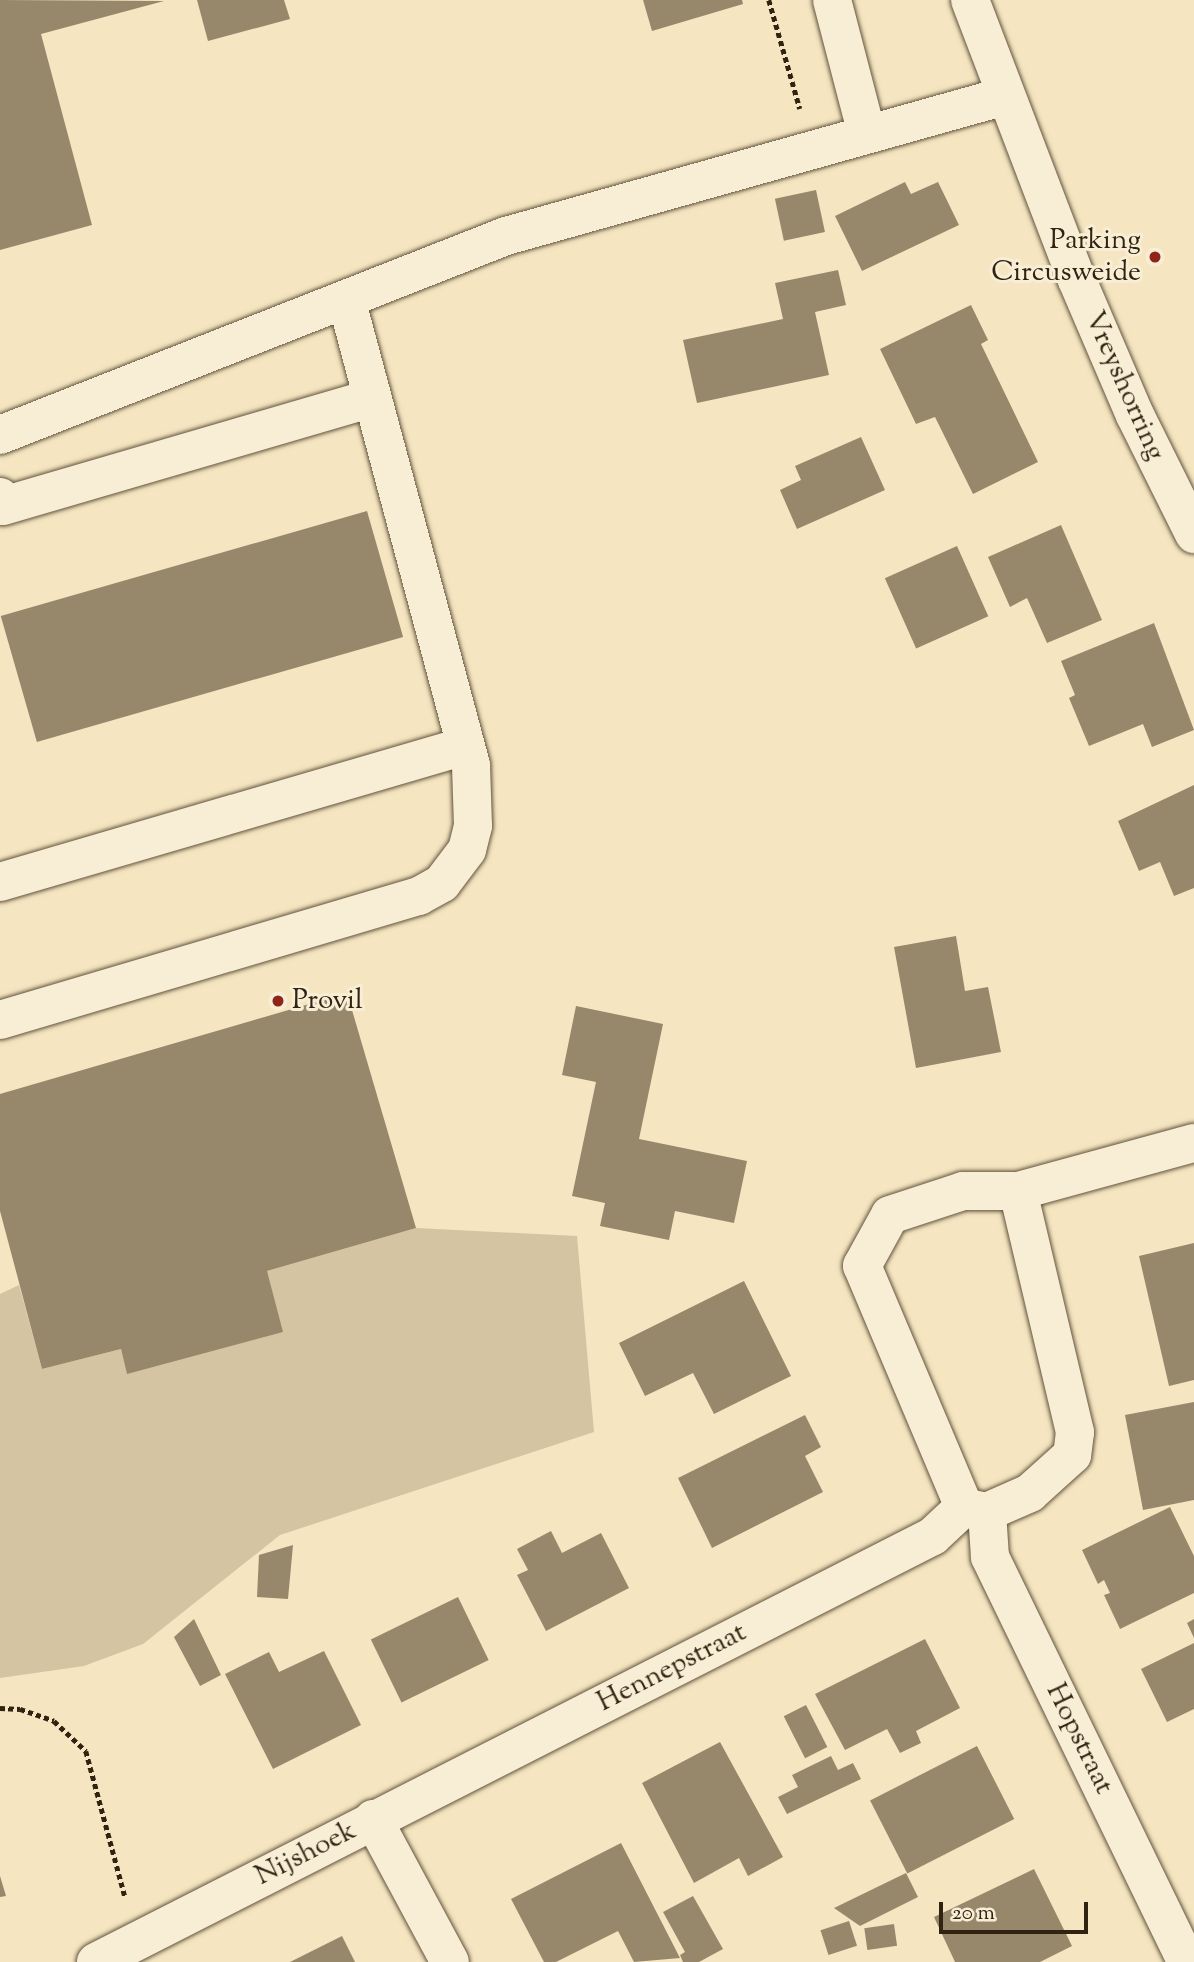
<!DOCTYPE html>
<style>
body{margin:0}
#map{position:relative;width:1194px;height:1962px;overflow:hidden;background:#f5e5c0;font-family:"Sorts Mill Goudy",serif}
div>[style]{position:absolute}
.green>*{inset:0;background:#d4c4a2}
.building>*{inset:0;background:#97886c;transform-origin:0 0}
.path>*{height:4.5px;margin-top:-2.25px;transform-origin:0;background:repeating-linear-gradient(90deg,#312311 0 5px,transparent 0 8.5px)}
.roads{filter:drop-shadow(0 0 2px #62543d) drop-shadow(0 0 2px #62543d)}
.minor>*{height:38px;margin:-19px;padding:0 19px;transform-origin:19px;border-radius:19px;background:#f8eed6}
.dots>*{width:19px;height:19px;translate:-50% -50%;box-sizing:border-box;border:4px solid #f8eed6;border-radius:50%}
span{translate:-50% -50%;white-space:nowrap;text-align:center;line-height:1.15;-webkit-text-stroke:6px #f8eed6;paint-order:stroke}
.poi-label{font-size:28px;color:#312311}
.right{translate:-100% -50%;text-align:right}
.left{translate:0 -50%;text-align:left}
.street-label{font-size:28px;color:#312311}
.scale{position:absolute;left:939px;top:1902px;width:149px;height:32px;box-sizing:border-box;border:4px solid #312311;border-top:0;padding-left:9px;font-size:21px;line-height:24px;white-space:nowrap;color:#312311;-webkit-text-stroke:5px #f8eed6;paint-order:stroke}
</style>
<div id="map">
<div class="green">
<i style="clip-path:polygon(416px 1228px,577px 1236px,594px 1432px,280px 1535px,143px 1644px,84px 1666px,0 1678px,0 1294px,19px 1285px,42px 1369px,121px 1349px,127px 1373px,267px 1271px)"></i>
</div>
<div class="building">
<i style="clip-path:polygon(0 0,164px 1px,41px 34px,92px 225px,0 250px)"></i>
<i style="clip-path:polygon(197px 0,284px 0,290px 19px,208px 41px)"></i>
<i style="clip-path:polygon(643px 0,742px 0,743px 4px,652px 31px)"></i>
<i style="clip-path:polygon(905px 182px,911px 194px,938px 182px,959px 225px,862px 271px,835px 216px)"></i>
<i style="left:816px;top:190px;width:43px;height:42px;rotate:78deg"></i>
<i style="clip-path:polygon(838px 270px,846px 305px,815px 312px,829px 375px,697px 403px,683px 340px,783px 319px,775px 283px)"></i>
<i style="clip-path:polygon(971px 305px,988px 340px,981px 344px,1038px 462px,973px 494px,935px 417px,916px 424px,880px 349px)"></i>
<i style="clip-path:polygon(861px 437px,885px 490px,797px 529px,780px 490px,801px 480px,795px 466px)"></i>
<i style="left:367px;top:511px;width:131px;height:381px;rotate:74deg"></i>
<i style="clip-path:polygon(1061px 525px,1102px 620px,1047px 643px,1027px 598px,1010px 607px,988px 557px)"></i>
<i style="left:957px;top:546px;width:77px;height:79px;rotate:66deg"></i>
<i style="clip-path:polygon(1154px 623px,1194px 730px,1152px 747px,1143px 724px,1089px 746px,1069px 698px,1075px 695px,1061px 661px)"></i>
<i style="clip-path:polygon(1194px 785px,1194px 888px,1174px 896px,1160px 862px,1139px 871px,1118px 821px)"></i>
<i style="clip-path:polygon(956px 936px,965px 991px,988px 987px,1001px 1052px,916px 1068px,894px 947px)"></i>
<i style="clip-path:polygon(347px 993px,416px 1228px,267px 1271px,283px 1332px,127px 1374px,121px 1349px,42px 1369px,0 1211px,0 1094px)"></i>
<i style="clip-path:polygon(576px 1006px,663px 1024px,639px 1139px,747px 1161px,734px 1223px,675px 1211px,669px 1240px,600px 1226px,605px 1203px,572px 1196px,596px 1082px,562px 1075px)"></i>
<i style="clip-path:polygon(1194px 1243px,1194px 1380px,1169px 1386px,1139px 1256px)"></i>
<i style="clip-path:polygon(744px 1281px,791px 1376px,714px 1414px,693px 1373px,645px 1396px,619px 1343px)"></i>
<i style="clip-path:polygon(1194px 1402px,1194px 1500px,1143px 1510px,1125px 1415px)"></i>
<i style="clip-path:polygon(805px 1415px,821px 1447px,805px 1456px,823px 1492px,712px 1548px,678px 1478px)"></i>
<i style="clip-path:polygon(1170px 1507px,1194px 1556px,1194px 1593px,1120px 1629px,1104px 1595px,1110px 1593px,1104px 1580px,1098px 1584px,1082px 1550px)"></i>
<i style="clip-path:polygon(551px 1531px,562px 1553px,601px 1533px,629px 1588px,546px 1631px,517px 1575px,528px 1570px,517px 1549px)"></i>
<i style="clip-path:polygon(293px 1545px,288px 1599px,257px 1597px,259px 1555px)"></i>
<i style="left:458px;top:1597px;width:70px;height:97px;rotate:64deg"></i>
<i style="clip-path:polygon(194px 1619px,221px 1675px,200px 1686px,174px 1637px)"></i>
<i style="clip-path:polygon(1194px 1619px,1194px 1638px,1187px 1623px)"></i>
<i style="clip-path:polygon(925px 1639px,960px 1708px,916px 1731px,921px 1743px,900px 1753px,887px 1729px,845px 1750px,815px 1694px)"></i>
<i style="clip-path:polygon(1194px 1643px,1194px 1709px,1167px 1722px,1141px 1669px)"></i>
<i style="clip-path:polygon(324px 1651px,361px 1725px,273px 1769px,225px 1674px,269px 1652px,279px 1672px)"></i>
<i style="left:806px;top:1705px;width:47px;height:25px;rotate:63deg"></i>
<i style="clip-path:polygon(720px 1742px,783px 1857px,748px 1876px,739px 1858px,694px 1883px,642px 1783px)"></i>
<i style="left:977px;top:1746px;width:82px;height:120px;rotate:63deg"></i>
<i style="clip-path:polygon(831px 1756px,838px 1770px,853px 1763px,861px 1779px,787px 1814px,778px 1797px,798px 1787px,792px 1775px)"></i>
<i style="clip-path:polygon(621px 1843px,680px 1958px,634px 1962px,618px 1931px,556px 1962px,544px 1962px,511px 1899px)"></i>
<i style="clip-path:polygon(1034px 1869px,1072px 1946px,1040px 1962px,955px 1962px,934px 1917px)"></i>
<i style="clip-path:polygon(906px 1873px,918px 1897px,860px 1926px,834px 1908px)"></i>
<i style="clip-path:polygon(0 1876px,6px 1896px,0 1897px)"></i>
<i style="clip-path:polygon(693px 1896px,723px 1949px,699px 1962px,683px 1962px,680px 1955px,685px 1952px,663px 1912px)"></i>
<i style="left:849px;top:1921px;width:26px;height:30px;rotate:72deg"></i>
<i style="left:894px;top:1924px;width:22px;height:30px;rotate:82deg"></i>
<i style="clip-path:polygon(342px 1936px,355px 1962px,290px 1962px)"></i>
</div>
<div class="path">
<i style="left:769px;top:0;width:113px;rotate:74.1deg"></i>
<i style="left:0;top:1708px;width:20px;rotate:3deg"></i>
<i style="left:20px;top:1709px;width:36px;rotate:19deg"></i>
<i style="left:54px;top:1721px;width:44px;rotate:43.2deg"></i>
<i style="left:86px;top:1751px;width:151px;rotate:75deg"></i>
</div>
<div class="roads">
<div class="minor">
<i style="left:832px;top:0;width:138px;rotate:75.4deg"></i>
<i style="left:970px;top:0;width:300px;rotate:69.1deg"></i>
<i style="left:1077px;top:280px;width:147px;rotate:66.8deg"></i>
<i style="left:1135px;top:415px;width:133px;rotate:63.6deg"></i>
<i style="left:0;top:435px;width:544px;rotate:-21.47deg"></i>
<i style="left:506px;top:236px;width:518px;rotate:-15.67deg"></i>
<i style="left:0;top:497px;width:9px;rotate:72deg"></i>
<i style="left:3px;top:506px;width:385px;rotate:-16.3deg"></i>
<i style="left:0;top:882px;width:485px;rotate:-16.3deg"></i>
<i style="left:0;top:1020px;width:437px;rotate:-16.5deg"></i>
<i style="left:419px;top:896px;width:26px;rotate:-29deg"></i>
<i style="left:442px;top:883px;width:41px;rotate:-52.9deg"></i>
<i style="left:467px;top:850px;width:25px;rotate:-76deg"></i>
<i style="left:473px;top:826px;width:61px;rotate:-91.9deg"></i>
<i style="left:471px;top:765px;width:482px;rotate:-105deg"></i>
<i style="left:1018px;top:1191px;width:248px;rotate:76.7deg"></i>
<i style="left:1075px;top:1432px;width:23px;rotate:97deg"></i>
<i style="left:1072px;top:1455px;width:57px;rotate:137.9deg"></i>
<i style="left:1030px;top:1493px;width:47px;rotate:156.2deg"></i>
<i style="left:987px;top:1512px;width:24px;rotate:-168deg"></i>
<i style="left:964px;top:1507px;width:262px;rotate:-112.9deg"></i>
<i style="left:862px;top:1266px;width:58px;rotate:-61.2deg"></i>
<i style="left:890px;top:1215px;width:77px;rotate:-18.2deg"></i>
<i style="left:963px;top:1191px;width:55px"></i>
<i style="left:1018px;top:1191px;width:182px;rotate:-15.3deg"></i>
<i style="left:987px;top:1512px;width:45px;rotate:86.2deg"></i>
<i style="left:990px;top:1557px;width:450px;rotate:64.1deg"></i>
<i style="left:373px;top:1819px;width:162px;rotate:61.7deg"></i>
<i style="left:96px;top:1962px;width:939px;rotate:-26.97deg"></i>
<i style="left:933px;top:1536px;width:42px;rotate:-43.1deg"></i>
</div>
</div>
<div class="dots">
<i style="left:1155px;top:257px;background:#8f2418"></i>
<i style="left:278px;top:1001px;background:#8f2418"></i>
</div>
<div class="poi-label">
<span class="right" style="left:1141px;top:257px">Parking<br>Circusweide</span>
<span class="left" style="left:292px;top:1001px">Provil</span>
</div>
<div class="street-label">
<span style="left:1124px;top:386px;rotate:66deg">Vreyshorring</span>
<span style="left:672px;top:1668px;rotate:-27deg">Hennepstraat</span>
<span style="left:1079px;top:1739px;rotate:64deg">Hopstraat</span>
<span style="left:306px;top:1854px;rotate:-27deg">Nijshoek</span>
</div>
<div class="scale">20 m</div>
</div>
